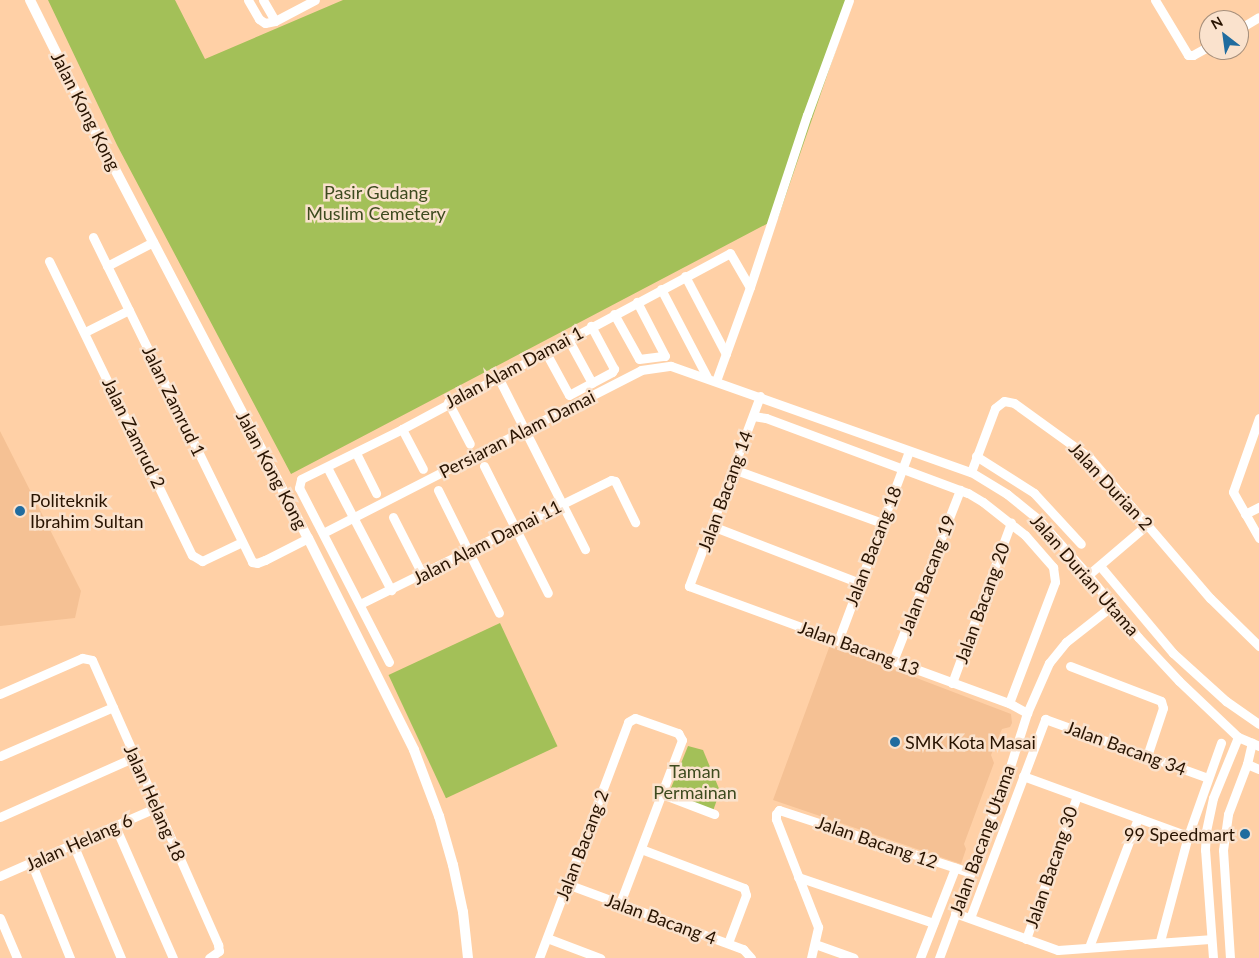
<!DOCTYPE html>
<style>
body{margin:0}
#map{position:relative;width:1259px;height:958px;overflow:hidden;background:#ffd0a6;font-family:Lato,sans-serif}
div>[style]{position:absolute}
.built>*{inset:0;background:#f5c194}
.green>*{inset:0;background:#a3c058;transform-origin:0 0}
.minor>*{height:9px;margin:-4.5px;padding:0 4.5px;transform-origin:4.5px;border-radius:4.5px;background:#fff}
.major>*{height:10px;margin:-5px;padding:0 5px;transform-origin:5px;border-radius:5px;background:#fff}
.dots>*{width:14px;height:14px;translate:-50% -50%;box-sizing:border-box;border:2px solid #fae2cd;border-radius:50%}
span{translate:-50% -50%;white-space:nowrap;text-align:center;line-height:1.15;-webkit-text-stroke:5px #fae2cd;paint-order:stroke}
.street-label{font-size:18px;color:#281300}
.park-label{font-size:18px;color:#3e4b1f}
.poi-label{font-size:18px;color:#281300}
.left{translate:0 -50%;text-align:left}
.right{translate:-100% -50%;text-align:right}
.north{position:absolute;left:1199px;top:10px;width:50px;height:50px;box-sizing:border-box;background:#fae2cd;border:1px solid #a68f7b;border-radius:50%;rotate:330deg;font-size:14px;font-weight:700;line-height:20px;text-align:center;color:#281300}
.north::after{content:'';display:block;margin:auto;width:18px;height:22px;background:#206c9f;clip-path:polygon(50% 0,100% 100%,50% 72%,0 100%)}
</style>
<div id="map">
<div class="built">
<i style="clip-path:polygon(0 431px,81px 591px,75px 618px,0 626px)"></i>
<i style="clip-path:polygon(830px 645px,1011px 714px,1012px 723px,1010px 727px,1002px 729px,991px 755px,994px 763px,964px 844px,966px 849px,961px 864px,773px 800px)"></i>
</div>
<div class="green">
<i style="clip-path:polygon(48px 0,175px 0,205px 59px,343px 0,853px 0,778px 218px,291px 474px,117px 145px)"></i>
<i style="left:500px;top:623px;width:136px;height:123px;rotate:65deg"></i>
<i style="clip-path:polygon(688px 746px,703px 750px,720px 791px,713px 811px,675px 796px,671px 788px)"></i>
</div>
<div class="minor">
<i style="left:248px;top:0;width:22px;rotate:60deg"></i>
<i style="left:259px;top:19px;width:7px;rotate:34deg"></i>
<i style="left:265px;top:23px;width:10px;rotate:-11deg"></i>
<i style="left:275px;top:21px;width:45px;rotate:-27.7deg"></i>
<i style="left:263px;top:0;width:24px;rotate:60deg"></i>
<i style="left:1155px;top:0;width:64px;rotate:59deg"></i>
<i style="left:1188px;top:55px;width:5px"></i>
<i style="left:1193px;top:55px;width:18px;rotate:-29deg"></i>
<i style="left:1239px;top:29px;width:23px;rotate:-31deg"></i>
<i style="left:93px;top:237px;width:362px;rotate:63.9deg"></i>
<i style="left:252px;top:562px;width:5px;rotate:11deg"></i>
<i style="left:257px;top:563px;width:9px;rotate:-21deg"></i>
<i style="left:265px;top:560px;width:48px;rotate:-27.1deg"></i>
<i style="left:49px;top:261px;width:327px;rotate:64.1deg"></i>
<i style="left:192px;top:555px;width:12px;rotate:31deg"></i>
<i style="left:202px;top:561px;width:44px;rotate:-25.4deg"></i>
<i style="left:107px;top:266px;width:52px;rotate:-27.6deg"></i>
<i style="left:685px;top:276px;width:88px;rotate:62.3deg"></i>
<i style="left:661px;top:289px;width:99px;rotate:62.4deg"></i>
<i style="left:614px;top:314px;width:51px;rotate:60.9deg"></i>
<i style="left:639px;top:359px;width:26px;rotate:-7deg"></i>
<i style="left:665px;top:356px;width:61px;rotate:-117.4deg"></i>
<i style="left:85px;top:332px;width:49px;rotate:-26.6deg"></i>
<i style="left:568px;top:339px;width:50px;rotate:61.4deg"></i>
<i style="left:545px;top:351px;width:50px;rotate:61.4deg"></i>
<i style="left:569px;top:395px;width:49px;rotate:-28.1deg"></i>
<i style="left:612px;top:372px;width:4px;rotate:-56deg"></i>
<i style="left:614px;top:369px;width:49px;rotate:-118.1deg"></i>
<i style="left:498px;top:377px;width:193px;rotate:63.2deg"></i>
<i style="left:716px;top:381px;width:100px;rotate:-70.1deg"></i>
<i style="left:750px;top:287px;width:181px;rotate:-71.7deg"></i>
<i style="left:807px;top:115px;width:122px;rotate:-69.9deg"></i>
<i style="left:760px;top:396px;width:203px;rotate:110.5deg"></i>
<i style="left:689px;top:586px;width:341px;rotate:20.1deg"></i>
<i style="left:1009px;top:703px;width:21px;rotate:29deg"></i>
<i style="left:448px;top:402px;width:47px;rotate:62.4deg"></i>
<i style="left:753px;top:416px;width:13px;rotate:9deg"></i>
<i style="left:766px;top:418px;width:215px;rotate:20.4deg"></i>
<i style="left:968px;top:493px;width:17px;rotate:31deg"></i>
<i style="left:983px;top:502px;width:53px;rotate:38.2deg"></i>
<i style="left:1025px;top:535px;width:43px;rotate:48.8deg"></i>
<i style="left:1053px;top:567px;width:15px;rotate:82deg"></i>
<i style="left:1055px;top:582px;width:129px;rotate:110.8deg"></i>
<i style="left:1259px;top:418px;width:78px;rotate:109.4deg"></i>
<i style="left:1233px;top:492px;width:53px;rotate:60.5deg"></i>
<i style="left:402px;top:429px;width:45px;rotate:62.3deg"></i>
<i style="left:356px;top:453px;width:45px;rotate:63.4deg"></i>
<i style="left:976px;top:456px;width:69px;rotate:32.5deg"></i>
<i style="left:1034px;top:493px;width:69px;rotate:47.3deg"></i>
<i style="left:484px;top:466px;width:142px;rotate:63.3deg"></i>
<i style="left:327px;top:467px;width:139px;rotate:62.5deg"></i>
<i style="left:733px;top:469px;width:158px;rotate:19.9deg"></i>
<i style="left:971px;top:472px;width:68px;rotate:-69.4deg"></i>
<i style="left:995px;top:408px;width:11px;rotate:-38deg"></i>
<i style="left:1004px;top:401px;width:10px;rotate:11deg"></i>
<i style="left:1014px;top:403px;width:92px;rotate:35.8deg"></i>
<i style="left:1089px;top:457px;width:186px;rotate:49.4deg"></i>
<i style="left:1210px;top:598px;width:69px;rotate:44.4deg"></i>
<i style="left:438px;top:490px;width:137px;rotate:63.6deg"></i>
<i style="left:1245px;top:514px;width:16px;rotate:-27deg"></i>
<i style="left:393px;top:517px;width:64px;rotate:63deg"></i>
<i style="left:712px;top:526px;width:159px;rotate:21.1deg"></i>
<i style="left:323px;top:533px;width:357px;rotate:-27.1deg"></i>
<i style="left:641px;top:370px;width:30px;rotate:-8deg"></i>
<i style="left:671px;top:366px;width:318px;rotate:19.5deg"></i>
<i style="left:971px;top:472px;width:42px;rotate:31.4deg"></i>
<i style="left:1007px;top:494px;width:41px;rotate:39.1deg"></i>
<i style="left:1039px;top:520px;width:74px;rotate:48.3deg"></i>
<i style="left:1088px;top:575px;width:80px;rotate:51.1deg"></i>
<i style="left:1138px;top:637px;width:60px;rotate:47deg"></i>
<i style="left:1179px;top:681px;width:81px;rotate:43.5deg"></i>
<i style="left:1238px;top:737px;width:23px;rotate:23deg"></i>
<i style="left:1100px;top:566px;width:114px;rotate:50deg"></i>
<i style="left:1173px;top:653px;width:72px;rotate:42.2deg"></i>
<i style="left:1226px;top:701px;width:40px;rotate:34.9deg"></i>
<i style="left:1088px;top:575px;width:79px;rotate:-40.4deg"></i>
<i style="left:360px;top:604px;width:280px;rotate:-26.3deg"></i>
<i style="left:611px;top:480px;width:4px;rotate:14deg"></i>
<i style="left:615px;top:481px;width:46px;rotate:64deg"></i>
<i style="left:838px;top:641px;width:203px;rotate:-69.5deg"></i>
<i style="left:893px;top:661px;width:184px;rotate:-68.6deg"></i>
<i style="left:389px;top:662px;width:196px;rotate:-117.3deg"></i>
<i style="left:299px;top:488px;width:9px;rotate:-77deg"></i>
<i style="left:301px;top:479px;width:113px;rotate:-26.3deg"></i>
<i style="left:402px;top:429px;width:372px;rotate:-28.2deg"></i>
<i style="left:730px;top:253px;width:39px;rotate:60deg"></i>
<i style="left:1070px;top:666px;width:97px;rotate:21deg"></i>
<i style="left:1161px;top:701px;width:7px;rotate:74deg"></i>
<i style="left:1163px;top:708px;width:51px;rotate:108.4deg"></i>
<i style="left:952px;top:683px;width:171px;rotate:-69.8deg"></i>
<i style="left:0;top:694px;width:90px;rotate:-23.7deg"></i>
<i style="left:82px;top:658px;width:10px;rotate:11deg"></i>
<i style="left:92px;top:660px;width:312px;rotate:66.1deg"></i>
<i style="left:218px;top:945px;width:6px;rotate:81deg"></i>
<i style="left:219px;top:951px;width:12px;rotate:145deg"></i>
<i style="left:0;top:756px;width:123px;rotate:-23.4deg"></i>
<i style="left:1247px;top:764px;width:13px;rotate:23deg"></i>
<i style="left:1023px;top:776px;width:176px;rotate:20deg"></i>
<i style="left:662px;top:794px;width:56px;rotate:21deg"></i>
<i style="left:0;top:817px;width:148px;rotate:-24deg"></i>
<i style="left:115px;top:826px;width:144px;rotate:66.3deg"></i>
<i style="left:73px;top:844px;width:124px;rotate:67.2deg"></i>
<i style="left:641px;top:849px;width:110px;rotate:20.7deg"></i>
<i style="left:744px;top:888px;width:7px;rotate:74deg"></i>
<i style="left:746px;top:895px;width:51px;rotate:110.6deg"></i>
<i style="left:31px;top:862px;width:104px;rotate:67.9deg"></i>
<i style="left:0;top:876px;width:171px;rotate:-23.7deg"></i>
<i style="left:798px;top:877px;width:143px;rotate:18.8deg"></i>
<i style="left:567px;top:884px;width:188px;rotate:20.3deg"></i>
<i style="left:743px;top:949px;width:12px;rotate:48deg"></i>
<i style="left:955px;top:913px;width:109px;rotate:19.8deg"></i>
<i style="left:1058px;top:950px;width:152px;rotate:-4.1deg"></i>
<i style="left:0;top:918px;width:43px;rotate:67deg"></i>
<i style="left:970px;top:918px;width:213px;rotate:-69.3deg"></i>
<i style="left:1045px;top:719px;width:173px;rotate:19.9deg"></i>
<i style="left:547px;top:938px;width:57px;rotate:20.7deg"></i>
<i style="left:1026px;top:939px;width:152px;rotate:-70.4deg"></i>
<i style="left:1160px;top:941px;width:109px;rotate:-75.1deg"></i>
<i style="left:1188px;top:836px;width:99px;rotate:-70.5deg"></i>
<i style="left:815px;top:944px;width:41px;rotate:19.7deg"></i>
<i style="left:1089px;top:947px;width:138px;rotate:-69.2deg"></i>
<i style="left:539px;top:958px;width:252px;rotate:-69.3deg"></i>
<i style="left:628px;top:722px;width:8px;rotate:-30deg"></i>
<i style="left:635px;top:718px;width:46px;rotate:19.2deg"></i>
<i style="left:678px;top:733px;width:8px;rotate:60deg"></i>
<i style="left:682px;top:740px;width:174px;rotate:110.8deg"></i>
<i style="left:811px;top:958px;width:32px;rotate:-77deg"></i>
<i style="left:818px;top:927px;width:116px;rotate:-111.3deg"></i>
<i style="left:776px;top:819px;width:5px;rotate:-90deg"></i>
<i style="left:776px;top:814px;width:5px;rotate:-53deg"></i>
<i style="left:779px;top:810px;width:200px;rotate:18.1deg"></i>
<i style="left:920px;top:958px;width:97px;rotate:-68.7deg"></i>
<i style="left:939px;top:958px;width:201px;rotate:-69.6deg"></i>
<i style="left:1009px;top:770px;width:60px;rotate:-72.5deg"></i>
<i style="left:1027px;top:713px;width:55px;rotate:-66.3deg"></i>
<i style="left:1049px;top:663px;width:27px;rotate:-51deg"></i>
<i style="left:1066px;top:642px;width:60px;rotate:-38.2deg"></i>
<i style="left:1213px;top:958px;width:108px;rotate:-94.2deg"></i>
<i style="left:1205px;top:850px;width:19px;rotate:-87deg"></i>
<i style="left:1206px;top:831px;width:34px;rotate:-78deg"></i>
<i style="left:1213px;top:798px;width:66px;rotate:-67.7deg"></i>
<i style="left:1230px;top:958px;width:108px;rotate:-93.7deg"></i>
<i style="left:1223px;top:850px;width:36px;rotate:-82deg"></i>
<i style="left:1228px;top:814px;width:53px;rotate:-69.2deg"></i>
<i style="left:1247px;top:764px;width:22px;rotate:-77deg"></i>
</div>
<div class="major">
<i style="left:30px;top:0;width:146px;rotate:63.6deg"></i>
<i style="left:95px;top:131px;width:459px;rotate:62.4deg"></i>
<i style="left:308px;top:538px;width:237px;rotate:63.4deg"></i>
<i style="left:414px;top:750px;width:71px;rotate:69.3deg"></i>
<i style="left:439px;top:816px;width:51px;rotate:74.1deg"></i>
<i style="left:453px;top:865px;width:48px;rotate:78deg"></i>
<i style="left:463px;top:912px;width:46px;rotate:83.8deg"></i>
</div>
<div class="dots">
<i style="left:20px;top:511px;background:#206c9f"></i>
<i style="left:895px;top:742px;background:#206c9f"></i>
<i style="left:1245px;top:834px;background:#206c9f"></i>
</div>
<div class="street-label">
<span style="left:86px;top:111px;rotate:63deg">Jalan Kong Kong</span>
<span style="left:514px;top:367px;rotate:-28deg">Jalan Alam Damai 1</span>
<span style="left:174px;top:401px;rotate:64deg">Jalan Zamrud 1</span>
<span style="left:134px;top:433px;rotate:64deg">Jalan Zamrud 2</span>
<span style="left:517px;top:434px;rotate:-27deg">Persiaran Alam Damai</span>
<span style="left:272px;top:470px;rotate:62deg">Jalan Kong Kong</span>
<span style="left:1111px;top:486px;rotate:47deg">Jalan Durian 2</span>
<span style="left:725px;top:491px;rotate:-70deg">Jalan Bacang 14</span>
<span style="left:487px;top:542px;rotate:-27deg">Jalan Alam Damai 11</span>
<span style="left:873px;top:546px;rotate:-69deg">Jalan Bacang 18</span>
<span style="left:927px;top:575px;rotate:-69deg">Jalan Bacang 19</span>
<span style="left:1085px;top:575px;rotate:49deg">Jalan Durian Utama</span>
<span style="left:982px;top:603px;rotate:-70deg">Jalan Bacang 20</span>
<span style="left:859px;top:648px;rotate:20deg">Jalan Bacang 13</span>
<span style="left:1126px;top:748px;rotate:20deg">Jalan Bacang 34</span>
<span style="left:155px;top:803px;rotate:66deg">Jalan Helang 18</span>
<span style="left:982px;top:840px;rotate:-70deg">Jalan Bacang Utama</span>
<span style="left:79px;top:842px;rotate:-24deg">Jalan Helang 6</span>
<span style="left:877px;top:842px;rotate:19deg">Jalan Bacang 12</span>
<span style="left:582px;top:845px;rotate:-69deg">Jalan Bacang 2</span>
<span style="left:1051px;top:867px;rotate:-71deg">Jalan Bacang 30</span>
<span style="left:661px;top:919px;rotate:20deg">Jalan Bacang 4</span>
</div>
<div class="park-label">
<span style="left:376px;top:203px">Pasir Gudang<br>Muslim Cemetery</span>
<span style="left:695px;top:782px">Taman<br>Permainan</span>
</div>
<div class="poi-label">
<span class="left" style="left:30px;top:511px">Politeknik<br>Ibrahim Sultan</span>
<span class="left" style="left:905px;top:742px">SMK Kota Masai</span>
<span class="right" style="left:1235px;top:834px">99 Speedmart</span>
</div>
<div class="north">N</div>
</div>
